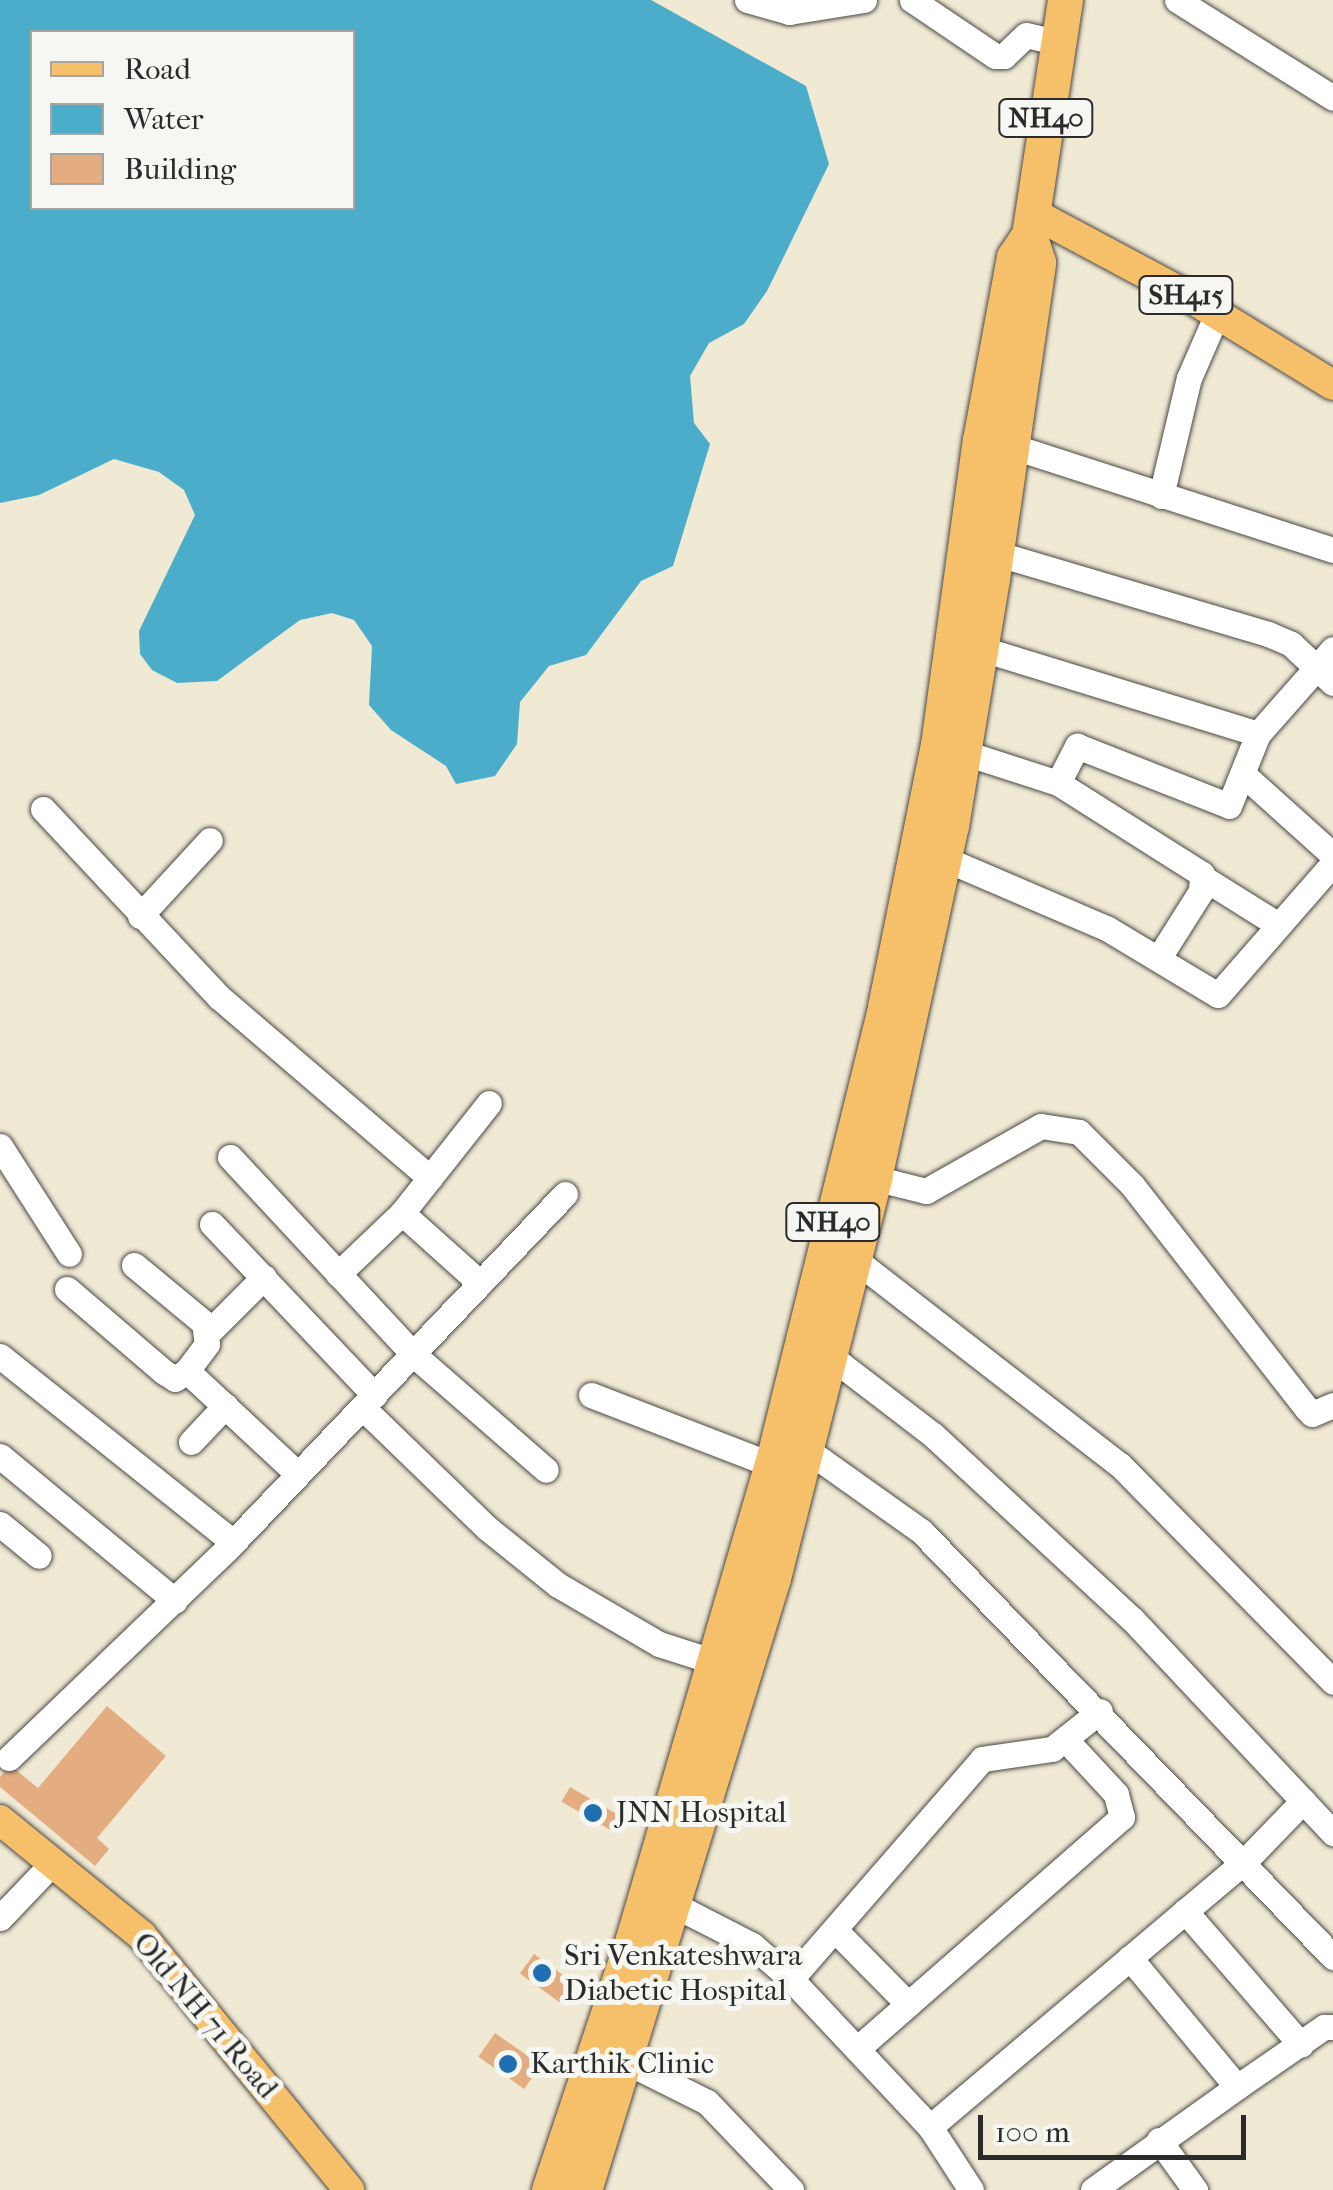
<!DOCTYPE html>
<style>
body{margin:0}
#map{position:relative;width:1333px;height:2190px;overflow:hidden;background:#f0e9d4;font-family:"IM FELL French Canon",serif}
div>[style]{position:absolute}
.water>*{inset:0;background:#4cadcb}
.building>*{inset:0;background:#e3ad81;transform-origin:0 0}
.roads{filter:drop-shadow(0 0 2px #494844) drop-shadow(0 0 2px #494844)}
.minor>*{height:25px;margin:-12.5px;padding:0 12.5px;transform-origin:12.5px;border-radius:12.5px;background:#fff}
.major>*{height:30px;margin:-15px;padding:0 15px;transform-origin:15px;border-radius:15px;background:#f6c06b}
.highway>*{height:35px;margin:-17.5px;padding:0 17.5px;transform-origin:17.5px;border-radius:17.5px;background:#f6c06b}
.dots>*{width:28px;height:28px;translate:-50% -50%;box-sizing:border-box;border:5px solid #f6f6f2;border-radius:50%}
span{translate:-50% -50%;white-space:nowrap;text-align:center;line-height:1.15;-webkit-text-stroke:10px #f6f6f2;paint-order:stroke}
.shield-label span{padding:2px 8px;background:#f6f6f2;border:2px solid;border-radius:8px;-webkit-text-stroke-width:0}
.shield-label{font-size:28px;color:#2b2b2b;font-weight:700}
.poi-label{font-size:30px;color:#2b2b2b}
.left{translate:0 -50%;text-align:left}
.street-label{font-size:30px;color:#2b2b2b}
.legend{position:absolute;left:30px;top:30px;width:325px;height:180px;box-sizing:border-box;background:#f6f6f2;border:2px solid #a5a5a2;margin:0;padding:12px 18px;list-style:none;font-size:30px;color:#2b2b2b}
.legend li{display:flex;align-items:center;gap:20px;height:50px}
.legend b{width:50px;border:2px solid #a5a5a2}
.scale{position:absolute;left:978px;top:2115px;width:268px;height:45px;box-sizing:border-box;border:5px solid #2b2b2b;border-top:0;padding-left:12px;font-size:30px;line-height:35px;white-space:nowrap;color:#2b2b2b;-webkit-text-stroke:8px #f6f6f2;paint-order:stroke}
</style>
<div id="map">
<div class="water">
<i style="clip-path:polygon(evenodd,0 0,651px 0,806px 86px,829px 164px,767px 291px,744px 324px,709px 343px,690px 376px,694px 423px,710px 444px,673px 566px,641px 581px,586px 655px,549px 666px,520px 702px,517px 744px,495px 776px,456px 784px,446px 766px,391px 730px,369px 705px,372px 646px,354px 620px,332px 613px,300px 620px,217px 681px,177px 683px,152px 670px,140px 654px,139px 631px,195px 515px,184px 490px,159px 472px,114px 459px,39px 495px,0 503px,0 0,32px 32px,352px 32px,352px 208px,32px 208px,32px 32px)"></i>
</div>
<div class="building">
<i style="clip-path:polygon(107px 1706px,166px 1756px,97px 1838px,109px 1849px,95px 1866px,0 1787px,0 1777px,10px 1765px,38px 1788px)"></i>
<i style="left:570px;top:1787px;width:61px;height:17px;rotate:30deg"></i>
<i style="left:534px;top:1954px;width:49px;height:24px;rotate:36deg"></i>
<i style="left:495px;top:2033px;width:56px;height:29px;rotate:35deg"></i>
</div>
<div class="roads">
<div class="minor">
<i style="left:747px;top:0;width:44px;rotate:15.9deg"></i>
<i style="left:789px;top:12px;width:76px;rotate:-9.1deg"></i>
<i style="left:912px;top:0;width:100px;rotate:34deg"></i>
<i style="left:995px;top:56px;width:9px"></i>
<i style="left:1004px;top:56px;width:30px;rotate:-44deg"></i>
<i style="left:1026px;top:35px;width:32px;rotate:13deg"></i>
<i style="left:1177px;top:0;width:184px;rotate:32.1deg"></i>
<i style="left:1011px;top:446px;width:338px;rotate:17.9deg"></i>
<i style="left:1161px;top:496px;width:121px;rotate:-76.7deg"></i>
<i style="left:1189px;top:378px;width:70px;rotate:-66.4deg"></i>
<i style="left:995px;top:553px;width:285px;rotate:16.5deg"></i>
<i style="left:1268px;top:634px;width:25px;rotate:23deg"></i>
<i style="left:1291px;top:644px;width:57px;rotate:42.9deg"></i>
<i style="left:979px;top:648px;width:292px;rotate:17.1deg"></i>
<i style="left:962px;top:752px;width:101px;rotate:17.9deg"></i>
<i style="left:1058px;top:783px;width:170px;rotate:32.3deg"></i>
<i style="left:1202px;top:874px;width:17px;rotate:93deg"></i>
<i style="left:1201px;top:891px;width:80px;rotate:122.3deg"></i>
<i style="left:1244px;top:775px;width:120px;rotate:42deg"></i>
<i style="left:1058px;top:783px;width:42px;rotate:-62.8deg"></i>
<i style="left:1077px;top:746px;width:163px;rotate:21.5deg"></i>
<i style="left:1229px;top:806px;width:78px;rotate:-68.1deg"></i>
<i style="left:1258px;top:734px;width:113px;rotate:-48.6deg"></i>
<i style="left:43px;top:809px;width:258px;rotate:46.9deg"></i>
<i style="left:219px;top:997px;width:278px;rotate:40.6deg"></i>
<i style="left:945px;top:859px;width:177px;rotate:23.2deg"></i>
<i style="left:1108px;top:929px;width:128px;rotate:31deg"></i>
<i style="left:1218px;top:995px;width:175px;rotate:-48.9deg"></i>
<i style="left:1205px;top:879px;width:85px;rotate:32deg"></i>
<i style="left:140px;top:916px;width:103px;rotate:-47.4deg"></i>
<i style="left:0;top:1146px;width:128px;rotate:57.4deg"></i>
<i style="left:230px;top:1157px;width:269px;rotate:47.1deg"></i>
<i style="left:413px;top:1354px;width:176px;rotate:41.1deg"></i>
<i style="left:874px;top:1178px;width:54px;rotate:14deg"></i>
<i style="left:926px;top:1191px;width:132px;rotate:-29.5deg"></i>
<i style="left:1041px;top:1126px;width:38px;rotate:9deg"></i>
<i style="left:1079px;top:1132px;width:75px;rotate:45deg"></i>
<i style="left:1132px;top:1185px;width:284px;rotate:52deg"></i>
<i style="left:1307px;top:1409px;width:7px;rotate:45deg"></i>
<i style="left:1312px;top:1414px;width:23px;rotate:-23deg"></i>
<i style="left:402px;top:1213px;width:105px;rotate:41.9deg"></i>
<i style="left:212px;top:1224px;width:236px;rotate:46.5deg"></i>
<i style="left:854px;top:1259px;width:336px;rotate:37.8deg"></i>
<i style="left:1120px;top:1465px;width:304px;rotate:45.5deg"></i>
<i style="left:134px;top:1265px;width:91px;rotate:39.6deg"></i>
<i style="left:204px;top:1323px;width:21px;rotate:82deg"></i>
<i style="left:207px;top:1344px;width:34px;rotate:127deg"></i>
<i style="left:338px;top:1274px;width:88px;rotate:-43.6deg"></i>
<i style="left:402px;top:1213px;width:140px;rotate:-51.7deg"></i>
<i style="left:67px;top:1289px;width:128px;rotate:40.6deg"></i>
<i style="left:164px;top:1372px;width:13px;rotate:32deg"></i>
<i style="left:175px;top:1379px;width:14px;rotate:-34deg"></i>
<i style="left:187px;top:1371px;width:151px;rotate:42.9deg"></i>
<i style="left:208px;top:1333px;width:79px;rotate:-45deg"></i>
<i style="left:0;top:1356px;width:298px;rotate:38.6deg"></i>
<i style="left:830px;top:1356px;width:130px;rotate:37.5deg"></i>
<i style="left:933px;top:1435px;width:271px;rotate:42.8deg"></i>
<i style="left:1132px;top:1619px;width:294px;rotate:46.8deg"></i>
<i style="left:591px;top:1395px;width:194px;rotate:21.1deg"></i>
<i style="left:362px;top:1407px;width:174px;rotate:44.1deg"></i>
<i style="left:487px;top:1528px;width:91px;rotate:38.8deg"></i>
<i style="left:558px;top:1585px;width:117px;rotate:30.3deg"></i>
<i style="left:659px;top:1644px;width:56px;rotate:17.8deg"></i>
<i style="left:191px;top:1442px;width:50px;rotate:-46.6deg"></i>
<i style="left:807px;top:1450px;width:140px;rotate:35.4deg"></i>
<i style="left:921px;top:1531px;width:593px;rotate:45.96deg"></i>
<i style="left:0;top:1456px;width:227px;rotate:39.6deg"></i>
<i style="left:0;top:1524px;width:50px;rotate:39.4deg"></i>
<i style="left:9px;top:1758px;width:299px;rotate:-43.8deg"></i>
<i style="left:225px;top:1551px;width:493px;rotate:-46.4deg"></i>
<i style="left:674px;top:1905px;width:88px;rotate:27.1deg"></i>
<i style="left:752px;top:1945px;width:52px;rotate:41.1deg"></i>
<i style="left:791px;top:1979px;width:203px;rotate:46.8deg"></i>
<i style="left:930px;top:2127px;width:75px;rotate:56.9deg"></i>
<i style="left:1185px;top:1911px;width:177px;rotate:49.1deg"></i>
<i style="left:0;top:1918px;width:62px;rotate:-46.3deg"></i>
<i style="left:835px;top:1930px;width:104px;rotate:45.4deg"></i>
<i style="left:791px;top:1979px;width:291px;rotate:-49deg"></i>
<i style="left:982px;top:1759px;width:71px;rotate:-8.1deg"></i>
<i style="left:1052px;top:1749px;width:61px;rotate:-38.4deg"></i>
<i style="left:857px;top:2049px;width:352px;rotate:-41.2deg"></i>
<i style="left:1122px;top:1817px;width:24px;rotate:-105deg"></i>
<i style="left:1116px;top:1794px;width:74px;rotate:-132.8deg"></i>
<i style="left:621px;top:2059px;width:96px;rotate:26.6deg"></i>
<i style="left:707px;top:2102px;width:122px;rotate:46.3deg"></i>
<i style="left:1237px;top:2087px;width:106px;rotate:-34.6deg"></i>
<i style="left:1324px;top:2027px;width:9px"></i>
<i style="left:930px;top:2127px;width:411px;rotate:-40.2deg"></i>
<i style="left:1244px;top:1862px;width:85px;rotate:-46deg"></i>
<i style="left:1159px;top:2140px;width:62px;rotate:54.2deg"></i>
<i style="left:1093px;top:2190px;width:177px;rotate:-35.6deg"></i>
<i style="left:1237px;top:2087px;width:168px;rotate:-129.7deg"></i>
</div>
<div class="major">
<i style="left:1033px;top:213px;width:174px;rotate:28.2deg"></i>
<i style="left:1186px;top:295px;width:172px;rotate:31.5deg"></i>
<i style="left:0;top:1820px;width:183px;rotate:39.2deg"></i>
<i style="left:142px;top:1936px;width:328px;rotate:50.8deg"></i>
</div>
<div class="highway">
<i style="left:549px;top:2190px;width:265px;rotate:-71.5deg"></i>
<i style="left:633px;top:1939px;width:494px;rotate:-73.7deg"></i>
<i style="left:772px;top:1465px;width:472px;rotate:-76.1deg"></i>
<i style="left:885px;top:1007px;width:267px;rotate:-78.6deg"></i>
<i style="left:938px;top:745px;width:308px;rotate:-82.2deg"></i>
<i style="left:980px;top:440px;width:186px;rotate:-79.5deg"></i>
<i style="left:1014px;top:257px;width:27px;rotate:-56deg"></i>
<i style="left:1029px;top:235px;width:238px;rotate:-81.3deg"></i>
<i style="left:584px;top:2190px;width:641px;rotate:-72.84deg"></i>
<i style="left:773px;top:1578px;width:413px;rotate:-75.8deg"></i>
<i style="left:874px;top:1178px;width:360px;rotate:-77.7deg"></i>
<i style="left:951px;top:826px;width:250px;rotate:-80.6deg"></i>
<i style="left:992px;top:579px;width:320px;rotate:-81.7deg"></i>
<i style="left:1038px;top:262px;width:28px;rotate:-108deg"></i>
</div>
</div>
<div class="dots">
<i style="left:593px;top:1813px;background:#1f6fb2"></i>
<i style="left:542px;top:1973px;background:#1f6fb2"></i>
<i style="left:508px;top:2064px;background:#1f6fb2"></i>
</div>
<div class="shield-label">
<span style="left:1046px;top:118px">NH40</span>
<span style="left:1186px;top:295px">SH415</span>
<span style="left:833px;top:1222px">NH40</span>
</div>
<div class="poi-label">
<span class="left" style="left:616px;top:1813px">JNN Hospital</span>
<span class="left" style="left:564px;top:1973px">Sri Venkateshwara<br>Diabetic Hospital</span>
<span class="left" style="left:530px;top:2064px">Karthik Clinic</span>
</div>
<div class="street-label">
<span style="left:205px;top:2016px;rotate:50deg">Old NH 71 Road</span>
</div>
<ul class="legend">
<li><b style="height:12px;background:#f6c06b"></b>Road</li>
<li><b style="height:28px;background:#4cadcb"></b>Water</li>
<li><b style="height:28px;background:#e3ad81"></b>Building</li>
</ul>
<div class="scale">100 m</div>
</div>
